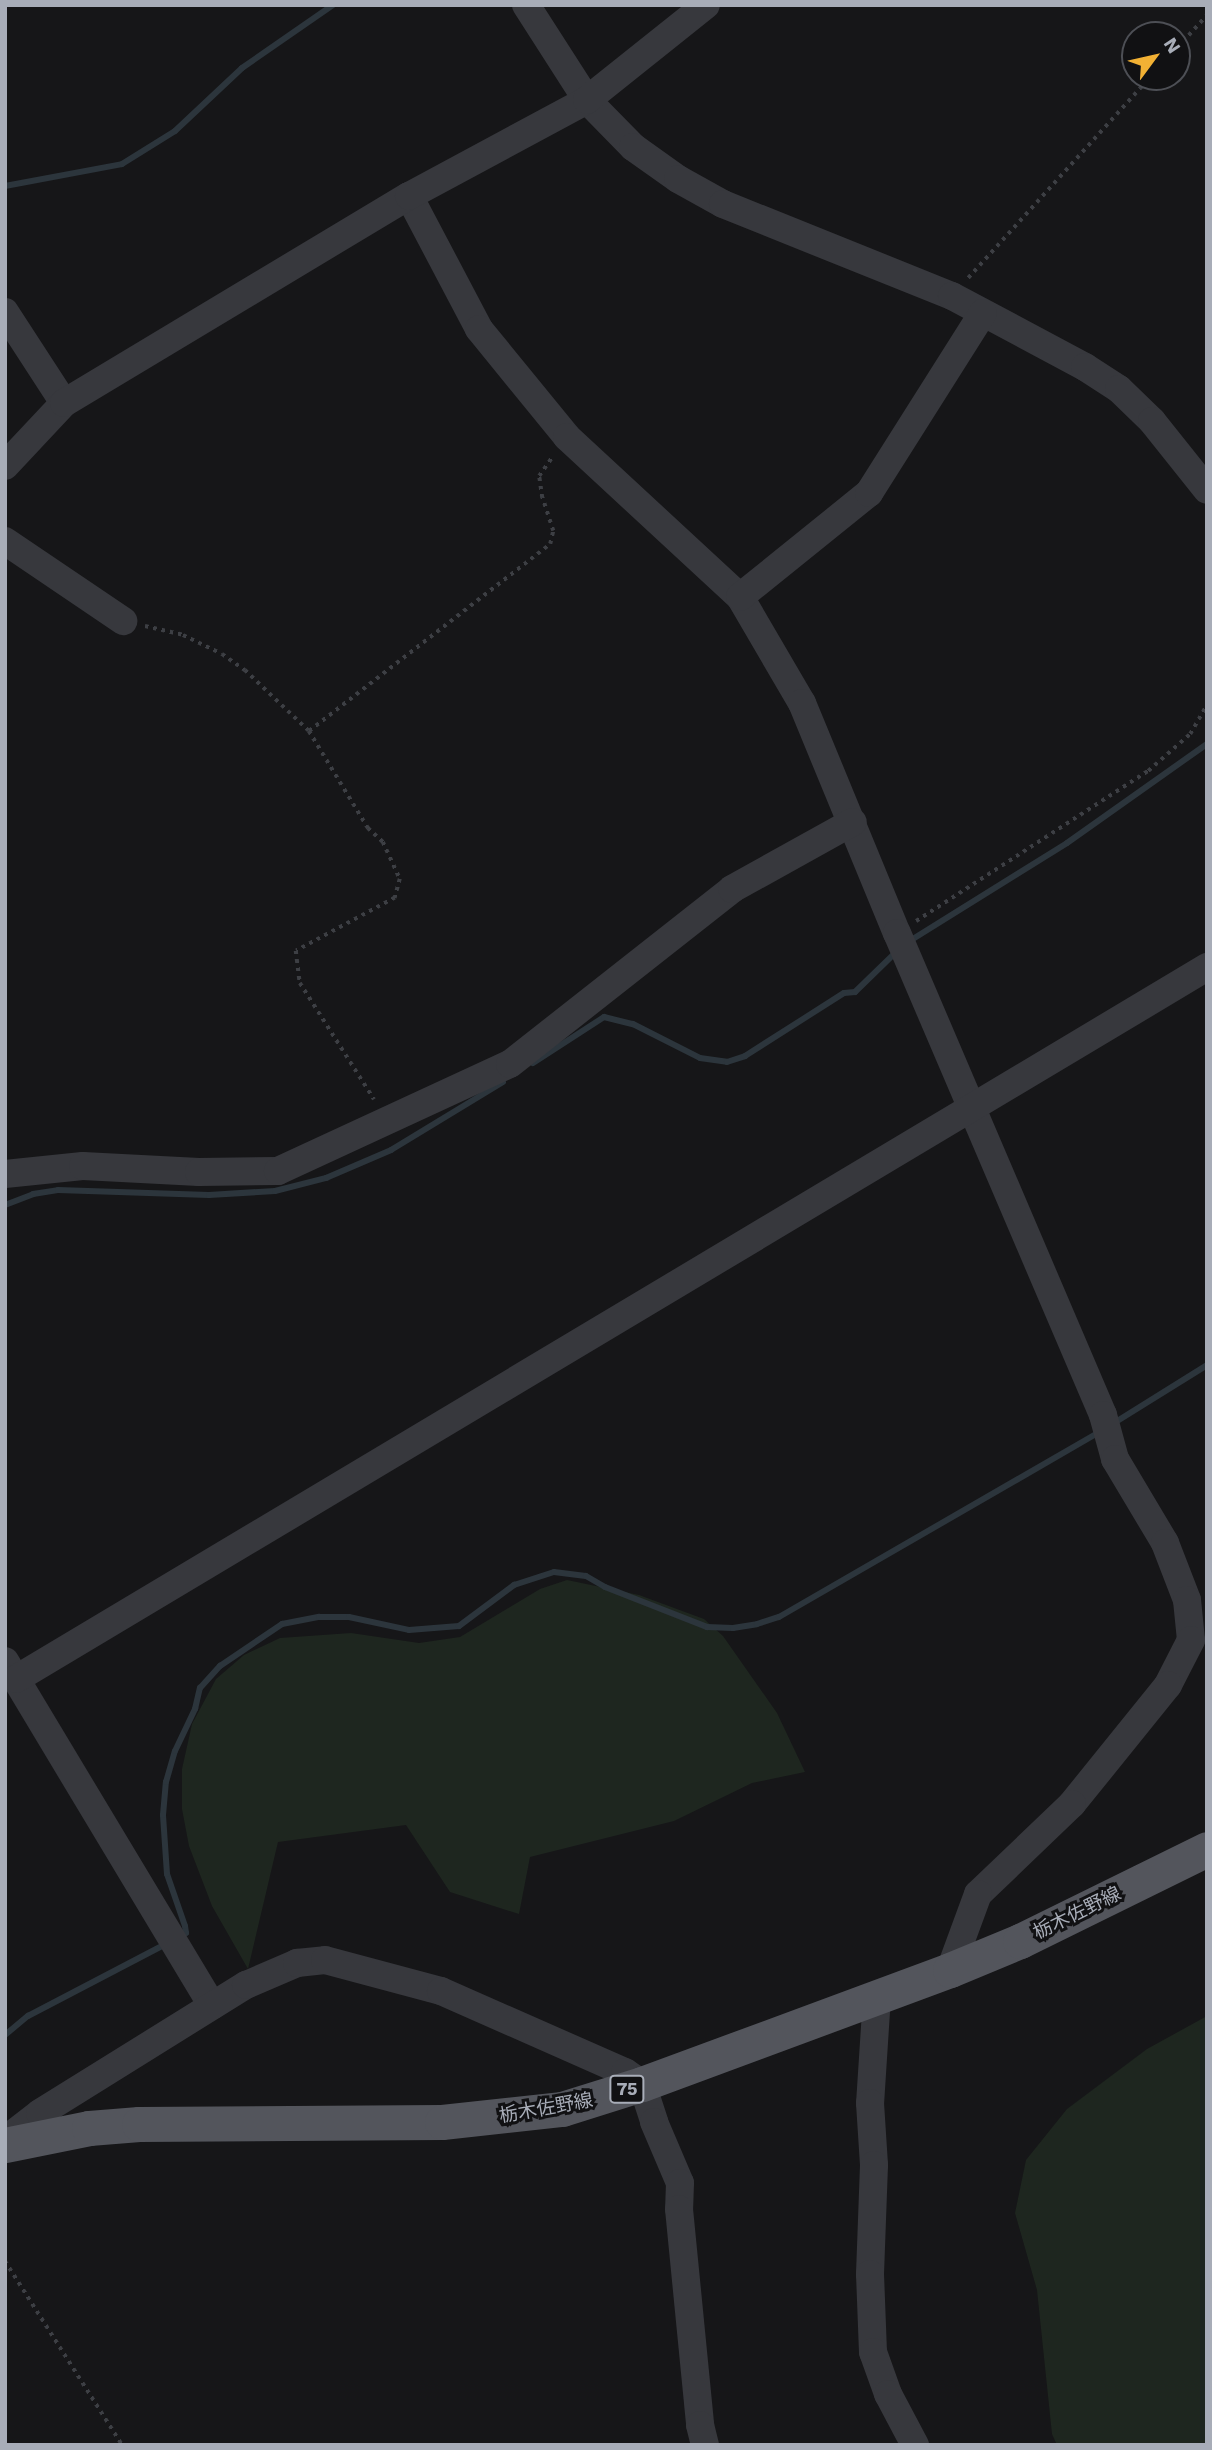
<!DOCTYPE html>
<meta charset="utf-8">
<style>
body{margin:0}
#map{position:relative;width:1212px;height:2450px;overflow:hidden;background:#161618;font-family:"Work Sans","Noto Sans JP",sans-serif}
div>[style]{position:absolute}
.green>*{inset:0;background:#1e261f}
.stream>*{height:6px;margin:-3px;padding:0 3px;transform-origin:3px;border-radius:3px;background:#2c353c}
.path>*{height:3.5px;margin-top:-1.75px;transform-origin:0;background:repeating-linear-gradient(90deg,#3d3f44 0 3.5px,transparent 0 8.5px)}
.minor>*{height:28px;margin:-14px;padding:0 14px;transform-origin:14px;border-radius:14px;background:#37383d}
.major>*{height:35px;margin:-17.5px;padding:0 17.5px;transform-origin:17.5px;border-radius:17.5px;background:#53555c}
span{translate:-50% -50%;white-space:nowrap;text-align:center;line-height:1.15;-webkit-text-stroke:6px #111113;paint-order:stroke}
.shield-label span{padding:2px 5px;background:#111113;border:2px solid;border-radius:5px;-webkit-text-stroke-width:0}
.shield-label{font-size:18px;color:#a8adb8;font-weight:700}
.street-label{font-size:19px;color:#a8adb8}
.frame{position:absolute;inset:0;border:7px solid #a8adb8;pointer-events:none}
.north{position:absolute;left:1121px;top:21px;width:70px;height:70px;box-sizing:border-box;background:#111113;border:2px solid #4d4f55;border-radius:50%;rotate:57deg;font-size:19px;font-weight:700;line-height:28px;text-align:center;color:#a8adb8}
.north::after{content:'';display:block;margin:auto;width:24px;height:32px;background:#f2b134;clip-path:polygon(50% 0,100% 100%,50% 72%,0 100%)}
</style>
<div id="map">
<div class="green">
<i style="clip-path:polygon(567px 1580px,639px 1595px,704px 1619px,723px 1636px,777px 1713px,805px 1772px,752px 1783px,674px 1821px,530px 1857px,519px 1914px,450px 1892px,406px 1825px,278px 1842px,248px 1969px,212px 1906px,189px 1846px,182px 1809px,182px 1769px,192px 1724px,216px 1679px,244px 1655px,280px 1638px,351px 1633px,419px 1643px,460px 1637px,540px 1589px)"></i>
<i style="clip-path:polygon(1207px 2016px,1207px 2445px,1057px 2445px,1052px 2434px,1037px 2290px,1015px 2213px,1026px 2160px,1067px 2109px,1147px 2049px)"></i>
</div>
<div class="stream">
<i style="left:5px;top:186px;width:119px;rotate:-10.6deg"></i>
<i style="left:122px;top:164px;width:62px;rotate:-31.9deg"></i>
<i style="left:175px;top:131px;width:92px;rotate:-43.2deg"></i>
<i style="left:242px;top:68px;width:111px;rotate:-34.7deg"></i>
<i style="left:908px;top:942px;width:187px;rotate:-31.9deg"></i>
<i style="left:1067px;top:843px;width:171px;rotate:-35.3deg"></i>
<i style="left:533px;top:1063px;width:85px;rotate:-32.9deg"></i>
<i style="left:604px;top:1017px;width:30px;rotate:14deg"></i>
<i style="left:633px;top:1024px;width:75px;rotate:26.9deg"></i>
<i style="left:700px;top:1058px;width:27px;rotate:8deg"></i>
<i style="left:727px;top:1062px;width:19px;rotate:-18deg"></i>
<i style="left:745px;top:1056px;width:117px;rotate:-32.5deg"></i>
<i style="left:844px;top:993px;width:11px;rotate:-5deg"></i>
<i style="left:855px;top:992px;width:59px;rotate:-44.3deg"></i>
<i style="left:5px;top:1205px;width:30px;rotate:-21deg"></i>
<i style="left:33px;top:1194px;width:25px;rotate:-9deg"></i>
<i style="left:58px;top:1190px;width:151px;rotate:1.9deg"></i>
<i style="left:209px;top:1195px;width:66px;rotate:-3.5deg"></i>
<i style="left:275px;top:1191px;width:53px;rotate:-14.3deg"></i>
<i style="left:326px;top:1178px;width:71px;rotate:-23.3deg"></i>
<i style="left:391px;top:1150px;width:131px;rotate:-31.3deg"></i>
<i style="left:1114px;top:1423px;width:110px;rotate:-31.9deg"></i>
<i style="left:178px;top:1937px;width:9px;rotate:-27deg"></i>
<i style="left:186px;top:1933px;width:7px;rotate:-98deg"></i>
<i style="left:185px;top:1926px;width:55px;rotate:-109.1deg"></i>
<i style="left:167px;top:1874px;width:59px;rotate:-93.9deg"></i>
<i style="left:163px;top:1815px;width:33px;rotate:-85deg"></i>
<i style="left:166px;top:1782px;width:32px;rotate:-74deg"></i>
<i style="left:175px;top:1751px;width:47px;rotate:-64.5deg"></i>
<i style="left:195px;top:1709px;width:22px;rotate:-77deg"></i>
<i style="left:200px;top:1688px;width:30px;rotate:-48deg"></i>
<i style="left:220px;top:1666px;width:75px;rotate:-34.1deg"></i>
<i style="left:282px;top:1624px;width:38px;rotate:-11deg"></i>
<i style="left:319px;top:1617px;width:30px"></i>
<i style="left:349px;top:1617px;width:61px;rotate:12.2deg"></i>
<i style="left:409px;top:1630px;width:50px;rotate:-4.6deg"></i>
<i style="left:459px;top:1626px;width:69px;rotate:-36.7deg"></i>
<i style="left:514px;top:1585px;width:42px;rotate:-18deg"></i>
<i style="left:554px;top:1572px;width:32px;rotate:7deg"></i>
<i style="left:586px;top:1576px;width:22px;rotate:30deg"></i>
<i style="left:605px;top:1587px;width:110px;rotate:21.4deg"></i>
<i style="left:707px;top:1627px;width:26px;rotate:2deg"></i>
<i style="left:733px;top:1628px;width:24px;rotate:-9deg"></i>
<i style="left:757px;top:1624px;width:23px;rotate:-18deg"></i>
<i style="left:779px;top:1617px;width:366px;rotate:-30deg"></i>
<i style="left:5px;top:2035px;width:30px;rotate:-40deg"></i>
<i style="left:28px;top:2016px;width:156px;rotate:-27.6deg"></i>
</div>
<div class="path">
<i style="left:1177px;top:48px;width:45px;rotate:-47.7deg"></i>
<i style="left:968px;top:278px;width:271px;rotate:-47.8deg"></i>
<i style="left:145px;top:626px;width:39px;rotate:13deg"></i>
<i style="left:183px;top:635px;width:43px;rotate:26deg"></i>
<i style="left:222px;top:654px;width:28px;rotate:35deg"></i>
<i style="left:245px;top:670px;width:88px;rotate:43.6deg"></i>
<i style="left:309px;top:731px;width:114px;rotate:58.7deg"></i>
<i style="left:368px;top:828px;width:21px;rotate:43deg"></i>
<i style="left:383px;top:842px;width:41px;rotate:65.3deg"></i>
<i style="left:400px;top:879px;width:20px;rotate:105deg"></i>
<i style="left:395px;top:898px;width:112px;rotate:151.8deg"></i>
<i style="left:296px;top:951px;width:32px;rotate:83deg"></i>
<i style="left:300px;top:983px;width:138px;rotate:57.5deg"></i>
<i style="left:309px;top:731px;width:305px;rotate:-37.8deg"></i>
<i style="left:550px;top:544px;width:13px;rotate:-77deg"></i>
<i style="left:553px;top:531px;width:35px;rotate:-108deg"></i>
<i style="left:542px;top:498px;width:22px;rotate:-98deg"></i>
<i style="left:539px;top:476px;width:24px;rotate:-55deg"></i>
<i style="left:916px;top:921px;width:276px;rotate:-32.9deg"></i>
<i style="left:1148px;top:771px;width:56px;rotate:-41.4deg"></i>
<i style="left:1190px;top:734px;width:34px;rotate:-60deg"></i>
<i style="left:5px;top:2261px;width:218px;rotate:57.5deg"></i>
</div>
<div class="minor">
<i style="left:526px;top:5px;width:113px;rotate:57.3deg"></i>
<i style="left:587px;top:100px;width:66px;rotate:45.6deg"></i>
<i style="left:633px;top:147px;width:55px;rotate:35.4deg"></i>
<i style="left:678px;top:179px;width:51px;rotate:29.1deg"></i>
<i style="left:723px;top:204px;width:247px;rotate:21.9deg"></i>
<i style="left:952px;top:296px;width:151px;rotate:28.1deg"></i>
<i style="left:1085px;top:367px;width:40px;rotate:32.9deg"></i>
<i style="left:1119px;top:389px;width:46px;rotate:44.1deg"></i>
<i style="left:1152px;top:421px;width:88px;rotate:51.4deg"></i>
<i style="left:409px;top:196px;width:150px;rotate:62.2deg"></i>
<i style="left:479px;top:329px;width:139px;rotate:50.8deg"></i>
<i style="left:567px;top:437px;width:236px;rotate:42.8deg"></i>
<i style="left:740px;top:597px;width:123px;rotate:59.7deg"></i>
<i style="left:802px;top:703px;width:249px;rotate:67.6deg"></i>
<i style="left:897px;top:933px;width:524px;rotate:66.86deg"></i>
<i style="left:1103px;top:1415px;width:46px;rotate:74.7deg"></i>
<i style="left:1115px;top:1459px;width:98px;rotate:59.2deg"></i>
<i style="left:1165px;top:1543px;width:61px;rotate:68.9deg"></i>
<i style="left:1187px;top:1600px;width:40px;rotate:84.3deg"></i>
<i style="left:1191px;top:1640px;width:51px;rotate:117.1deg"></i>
<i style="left:1168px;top:1685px;width:153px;rotate:128.9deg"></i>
<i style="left:1072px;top:1804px;width:130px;rotate:136.2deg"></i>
<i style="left:978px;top:1894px;width:81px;rotate:110.2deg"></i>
<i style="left:5px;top:312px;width:108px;rotate:57deg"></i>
<i style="left:5px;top:466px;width:86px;rotate:-46.9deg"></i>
<i style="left:64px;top:403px;width:402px;rotate:-31deg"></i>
<i style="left:409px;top:196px;width:202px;rotate:-28.3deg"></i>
<i style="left:587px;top:100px;width:152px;rotate:-38.6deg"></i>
<i style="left:5px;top:541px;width:143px;rotate:34.1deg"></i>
<i style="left:740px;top:597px;width:166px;rotate:-38.9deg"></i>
<i style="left:869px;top:493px;width:213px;rotate:-57.7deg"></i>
<i style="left:5px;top:1174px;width:78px;rotate:-5.9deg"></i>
<i style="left:83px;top:1166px;width:116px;rotate:3deg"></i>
<i style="left:199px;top:1172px;width:79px;rotate:-0.7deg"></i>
<i style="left:278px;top:1171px;width:255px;rotate:-24.8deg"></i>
<i style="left:510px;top:1064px;width:283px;rotate:-38.2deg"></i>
<i style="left:732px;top:889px;width:138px;rotate:-29deg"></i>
<i style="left:5px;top:1661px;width:402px;rotate:59deg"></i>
<i style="left:16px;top:1679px;width:1388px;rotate:-30.87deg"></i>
<i style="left:877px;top:1996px;width:107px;rotate:93.7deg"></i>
<i style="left:870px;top:2103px;width:62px;rotate:86.3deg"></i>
<i style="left:874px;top:2165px;width:109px;rotate:92.1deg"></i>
<i style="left:870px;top:2274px;width:78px;rotate:87.8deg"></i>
<i style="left:873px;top:2352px;width:45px;rotate:70.3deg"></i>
<i style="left:888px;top:2394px;width:58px;rotate:62.1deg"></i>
<i style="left:5px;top:2140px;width:44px;rotate:-37.6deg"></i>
<i style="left:40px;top:2113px;width:243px;rotate:-31.9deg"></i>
<i style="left:246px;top:1985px;width:56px;rotate:-23.3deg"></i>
<i style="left:297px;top:1963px;width:28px;rotate:-6deg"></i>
<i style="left:325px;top:1960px;width:120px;rotate:15deg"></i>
<i style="left:441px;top:1991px;width:201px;rotate:23.8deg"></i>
<i style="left:625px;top:2072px;width:21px;rotate:35deg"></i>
<i style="left:642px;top:2084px;width:40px;rotate:72deg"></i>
<i style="left:654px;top:2122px;width:66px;rotate:66.9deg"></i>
<i style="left:680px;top:2183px;width:26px;rotate:92deg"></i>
<i style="left:679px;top:2209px;width:217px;rotate:84.4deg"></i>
<i style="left:700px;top:2425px;width:21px;rotate:76deg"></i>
</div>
<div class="major">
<i style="left:5px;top:2145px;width:86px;rotate:-11.4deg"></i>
<i style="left:89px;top:2128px;width:50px;rotate:-4.6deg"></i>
<i style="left:139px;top:2124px;width:303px;rotate:-0.4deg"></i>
<i style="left:442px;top:2122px;width:121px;rotate:-6.2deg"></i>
<i style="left:562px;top:2109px;width:84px;rotate:-17.4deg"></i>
<i style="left:642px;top:2084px;width:328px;rotate:-20.3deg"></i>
<i style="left:950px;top:1970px;width:76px;rotate:-22.5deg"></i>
<i style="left:1020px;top:1941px;width:208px;rotate:-26.2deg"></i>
</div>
<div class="shield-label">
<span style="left:627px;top:2089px">75</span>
</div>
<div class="street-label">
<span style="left:1077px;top:1913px;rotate:-26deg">栃木佐野線</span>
<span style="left:546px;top:2108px;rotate:-10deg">栃木佐野線</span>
</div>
<div class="frame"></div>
<div class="north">N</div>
</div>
